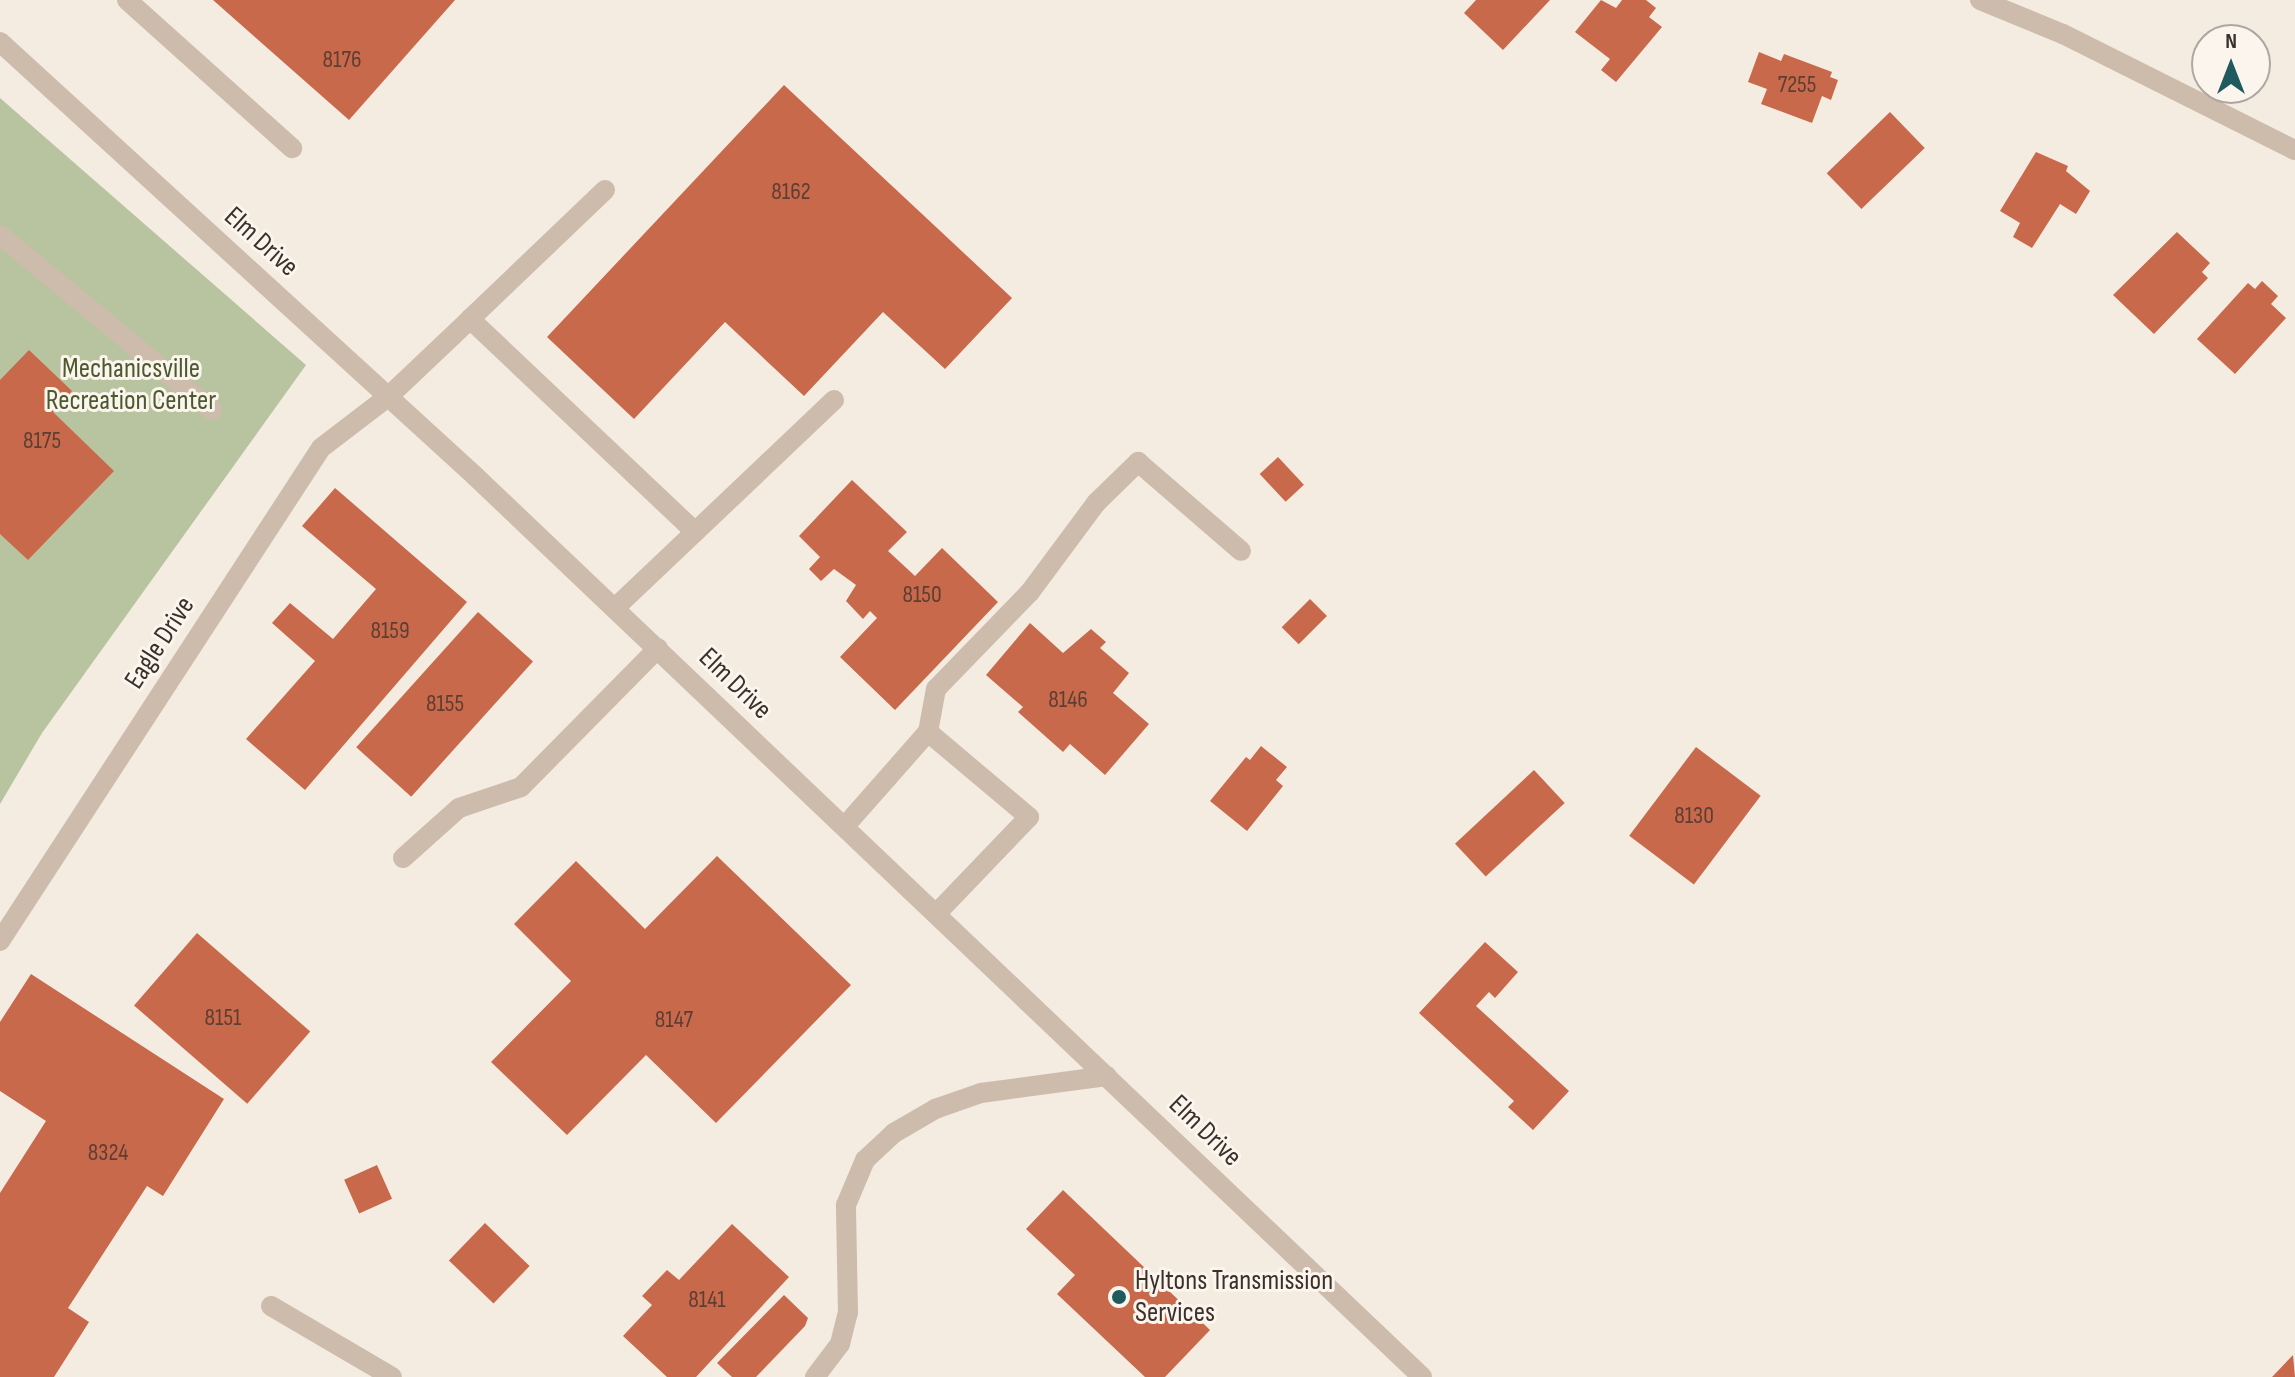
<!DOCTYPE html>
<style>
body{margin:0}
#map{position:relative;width:2295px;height:1377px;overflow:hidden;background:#f4ebe1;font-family:"Sofia Sans Condensed",sans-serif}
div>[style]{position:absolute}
.green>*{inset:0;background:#b8c4a0}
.building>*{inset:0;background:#c8694b;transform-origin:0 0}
.minor>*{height:20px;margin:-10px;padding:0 10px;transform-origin:10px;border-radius:10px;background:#cdbbac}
.dots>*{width:22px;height:22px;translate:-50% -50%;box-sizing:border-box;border:4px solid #fbf5ee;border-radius:50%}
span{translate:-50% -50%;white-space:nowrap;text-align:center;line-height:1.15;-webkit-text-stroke:6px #fbf5ee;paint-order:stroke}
.number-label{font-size:24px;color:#5e3e33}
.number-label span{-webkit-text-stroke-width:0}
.street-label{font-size:28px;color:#3b302b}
.park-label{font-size:28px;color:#4a5a2e}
.poi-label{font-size:28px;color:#3b302b}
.left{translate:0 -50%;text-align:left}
.north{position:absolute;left:2191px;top:24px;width:80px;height:80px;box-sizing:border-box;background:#fbf5ee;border:2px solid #aea6a0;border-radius:50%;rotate:0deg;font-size:22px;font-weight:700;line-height:32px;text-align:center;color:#3b302b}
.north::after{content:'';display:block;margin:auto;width:28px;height:36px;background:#1f5a5e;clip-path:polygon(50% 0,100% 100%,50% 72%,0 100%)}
</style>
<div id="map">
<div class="green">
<i style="clip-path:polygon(0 98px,306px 365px,42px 733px,0 804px)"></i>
</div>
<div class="building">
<i style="clip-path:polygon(213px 0,455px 0,349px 120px)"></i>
<i style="clip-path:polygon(1476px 0,1550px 0,1503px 50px,1464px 13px)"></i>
<i style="clip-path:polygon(1601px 0,1616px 8px,1622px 0,1646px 0,1656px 8px,1649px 17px,1662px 27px,1616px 82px,1601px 70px,1610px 59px,1575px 32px)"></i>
<i style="clip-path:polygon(1759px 52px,1781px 61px,1784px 54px,1832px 72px,1830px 77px,1838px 80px,1831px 100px,1822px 96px,1812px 123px,1761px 104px,1767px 89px,1748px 82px)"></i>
<i style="clip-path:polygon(784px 85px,1012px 298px,945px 369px,883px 312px,804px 396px,725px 322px,634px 419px,547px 337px)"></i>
<i style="left:1890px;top:112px;width:50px;height:88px;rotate:46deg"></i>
<i style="clip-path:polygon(2036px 152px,2068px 166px,2066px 171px,2090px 191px,2076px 214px,2060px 204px,2032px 248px,2013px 237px,2020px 223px,2000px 211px)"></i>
<i style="clip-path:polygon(2177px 232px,2210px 263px,2202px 272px,2208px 278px,2154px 334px,2113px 295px)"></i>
<i style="clip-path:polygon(2262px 281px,2278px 296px,2271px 304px,2286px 318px,2235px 374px,2197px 339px,2248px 283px,2255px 289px)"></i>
<i style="clip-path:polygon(29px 350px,72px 391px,53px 412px,114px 471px,28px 560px,0 534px,0 380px)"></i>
<i style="left:1278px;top:457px;width:38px;height:25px;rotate:47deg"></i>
<i style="clip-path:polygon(852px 480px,907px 532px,888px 551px,915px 576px,942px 548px,998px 602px,895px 710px,840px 657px,877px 618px,870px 611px,863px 619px,846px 601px,856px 585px,834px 569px,821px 581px,809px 569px,820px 557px,799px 536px)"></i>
<i style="clip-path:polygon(335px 488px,467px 602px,305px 790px,246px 739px,315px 661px,272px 623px,290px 603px,333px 639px,376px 589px,302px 526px)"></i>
<i style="left:1310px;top:599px;width:24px;height:40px;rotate:45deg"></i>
<i style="left:478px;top:612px;width:74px;height:182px;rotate:42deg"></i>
<i style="clip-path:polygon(1030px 623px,1063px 653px,1091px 629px,1106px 642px,1100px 648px,1129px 673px,1113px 693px,1149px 724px,1105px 775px,1070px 744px,1063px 752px,1018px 712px,1023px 707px,986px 675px)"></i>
<i style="clip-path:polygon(1261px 746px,1287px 767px,1276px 780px,1283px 786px,1247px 831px,1210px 801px,1246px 757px,1250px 760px)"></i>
<i style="left:1696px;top:747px;width:81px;height:111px;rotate:37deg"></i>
<i style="left:1534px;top:770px;width:45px;height:108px;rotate:47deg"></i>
<i style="clip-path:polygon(717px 856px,851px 985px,716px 1123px,646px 1055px,567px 1135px,491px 1062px,571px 981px,514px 924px,576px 861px,645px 929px)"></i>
<i style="left:197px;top:933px;width:150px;height:96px;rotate:41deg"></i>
<i style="clip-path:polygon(1485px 942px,1518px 972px,1495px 998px,1489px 992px,1476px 1006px,1569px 1091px,1533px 1130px,1508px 1107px,1514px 1101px,1419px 1013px)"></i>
<i style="clip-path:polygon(31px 974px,224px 1099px,163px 1196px,147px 1186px,68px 1308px,89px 1322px,54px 1377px,0 1377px,0 1193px,46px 1121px,0 1091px,0 1022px)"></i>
<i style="left:377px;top:1165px;width:37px;height:36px;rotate:66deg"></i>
<i style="clip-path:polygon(1063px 1190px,1210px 1330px,1165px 1377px,1145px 1377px,1057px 1294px,1075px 1275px,1026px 1229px)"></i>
<i style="left:485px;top:1223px;width:62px;height:52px;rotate:44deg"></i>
<i style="clip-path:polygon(732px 1224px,789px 1277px,696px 1377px,667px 1377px,623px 1336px,652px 1305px,642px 1296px,667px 1270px,679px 1280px)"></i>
<i style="clip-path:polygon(784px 1295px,808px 1318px,805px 1326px,756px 1377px,732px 1377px,717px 1363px)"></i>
<i style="clip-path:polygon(2293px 1355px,2295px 1377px,2272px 1377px)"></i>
</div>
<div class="minor">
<i style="left:127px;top:0;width:222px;rotate:41.9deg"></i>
<i style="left:1980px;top:0;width:90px;rotate:22.3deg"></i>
<i style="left:2063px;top:34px;width:259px;rotate:26.6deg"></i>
<i style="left:0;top:42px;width:643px;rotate:42.42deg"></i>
<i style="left:475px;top:476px;width:1307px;rotate:43.57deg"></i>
<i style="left:605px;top:190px;width:187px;rotate:136.3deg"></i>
<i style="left:470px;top:319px;width:310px;rotate:43.4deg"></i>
<i style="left:0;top:235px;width:275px;rotate:39.5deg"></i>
<i style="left:615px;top:608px;width:302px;rotate:-43.5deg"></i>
<i style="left:928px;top:732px;width:44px;rotate:-79.5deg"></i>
<i style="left:936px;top:689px;width:135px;rotate:-45.9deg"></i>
<i style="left:1030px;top:592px;width:111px;rotate:-53.4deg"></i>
<i style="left:1096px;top:503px;width:59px;rotate:-44.3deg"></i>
<i style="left:1138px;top:462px;width:136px;rotate:40.8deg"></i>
<i style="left:845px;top:826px;width:125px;rotate:-48.6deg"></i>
<i style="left:928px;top:732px;width:132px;rotate:40.1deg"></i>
<i style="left:1029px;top:817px;width:134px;rotate:133.8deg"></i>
<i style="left:403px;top:858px;width:75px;rotate:-41.8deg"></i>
<i style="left:459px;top:808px;width:65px;rotate:-18.7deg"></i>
<i style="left:521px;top:787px;width:195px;rotate:-45.4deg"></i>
<i style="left:0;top:941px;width:588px;rotate:-56.93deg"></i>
<i style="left:321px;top:448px;width:86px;rotate:-37.4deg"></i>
<i style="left:389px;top:396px;width:112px;rotate:-43.5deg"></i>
<i style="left:271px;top:1306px;width:140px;rotate:30.4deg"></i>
<i style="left:815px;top:1377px;width:41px;rotate:-52.9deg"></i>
<i style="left:840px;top:1344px;width:32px;rotate:-76deg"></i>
<i style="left:848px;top:1313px;width:108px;rotate:-91.1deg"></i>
<i style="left:846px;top:1205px;width:49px;rotate:-67.1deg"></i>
<i style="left:865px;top:1160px;width:40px;rotate:-43deg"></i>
<i style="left:894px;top:1133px;width:48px;rotate:-30.3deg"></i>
<i style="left:935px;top:1109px;width:49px;rotate:-19.2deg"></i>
<i style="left:981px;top:1093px;width:127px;rotate:-7.7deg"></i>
</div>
<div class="dots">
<i style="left:1119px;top:1297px;background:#1f5a5e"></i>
</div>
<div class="number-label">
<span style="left:342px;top:60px">8176</span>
<span style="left:1797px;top:85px">7255</span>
<span style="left:791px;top:192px">8162</span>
<span style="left:42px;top:441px">8175</span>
<span style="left:922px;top:595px">8150</span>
<span style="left:390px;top:631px">8159</span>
<span style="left:1068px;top:700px">8146</span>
<span style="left:445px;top:704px">8155</span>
<span style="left:1694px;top:816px">8130</span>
<span style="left:223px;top:1018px">8151</span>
<span style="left:674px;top:1020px">8147</span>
<span style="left:108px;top:1153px">8324</span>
<span style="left:707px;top:1300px">8141</span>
</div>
<div class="street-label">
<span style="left:261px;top:242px;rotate:42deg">Elm Drive</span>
<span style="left:160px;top:643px;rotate:-57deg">Eagle Drive</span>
<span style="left:735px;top:684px;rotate:44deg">Elm Drive</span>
<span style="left:1205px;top:1131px;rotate:44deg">Elm Drive</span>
</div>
<div class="park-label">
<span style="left:131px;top:385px">Mechanicsville<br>Recreation Center</span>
</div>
<div class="poi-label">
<span class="left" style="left:1135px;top:1297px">Hyltons Transmission<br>Services</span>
</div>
<div class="north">N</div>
</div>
